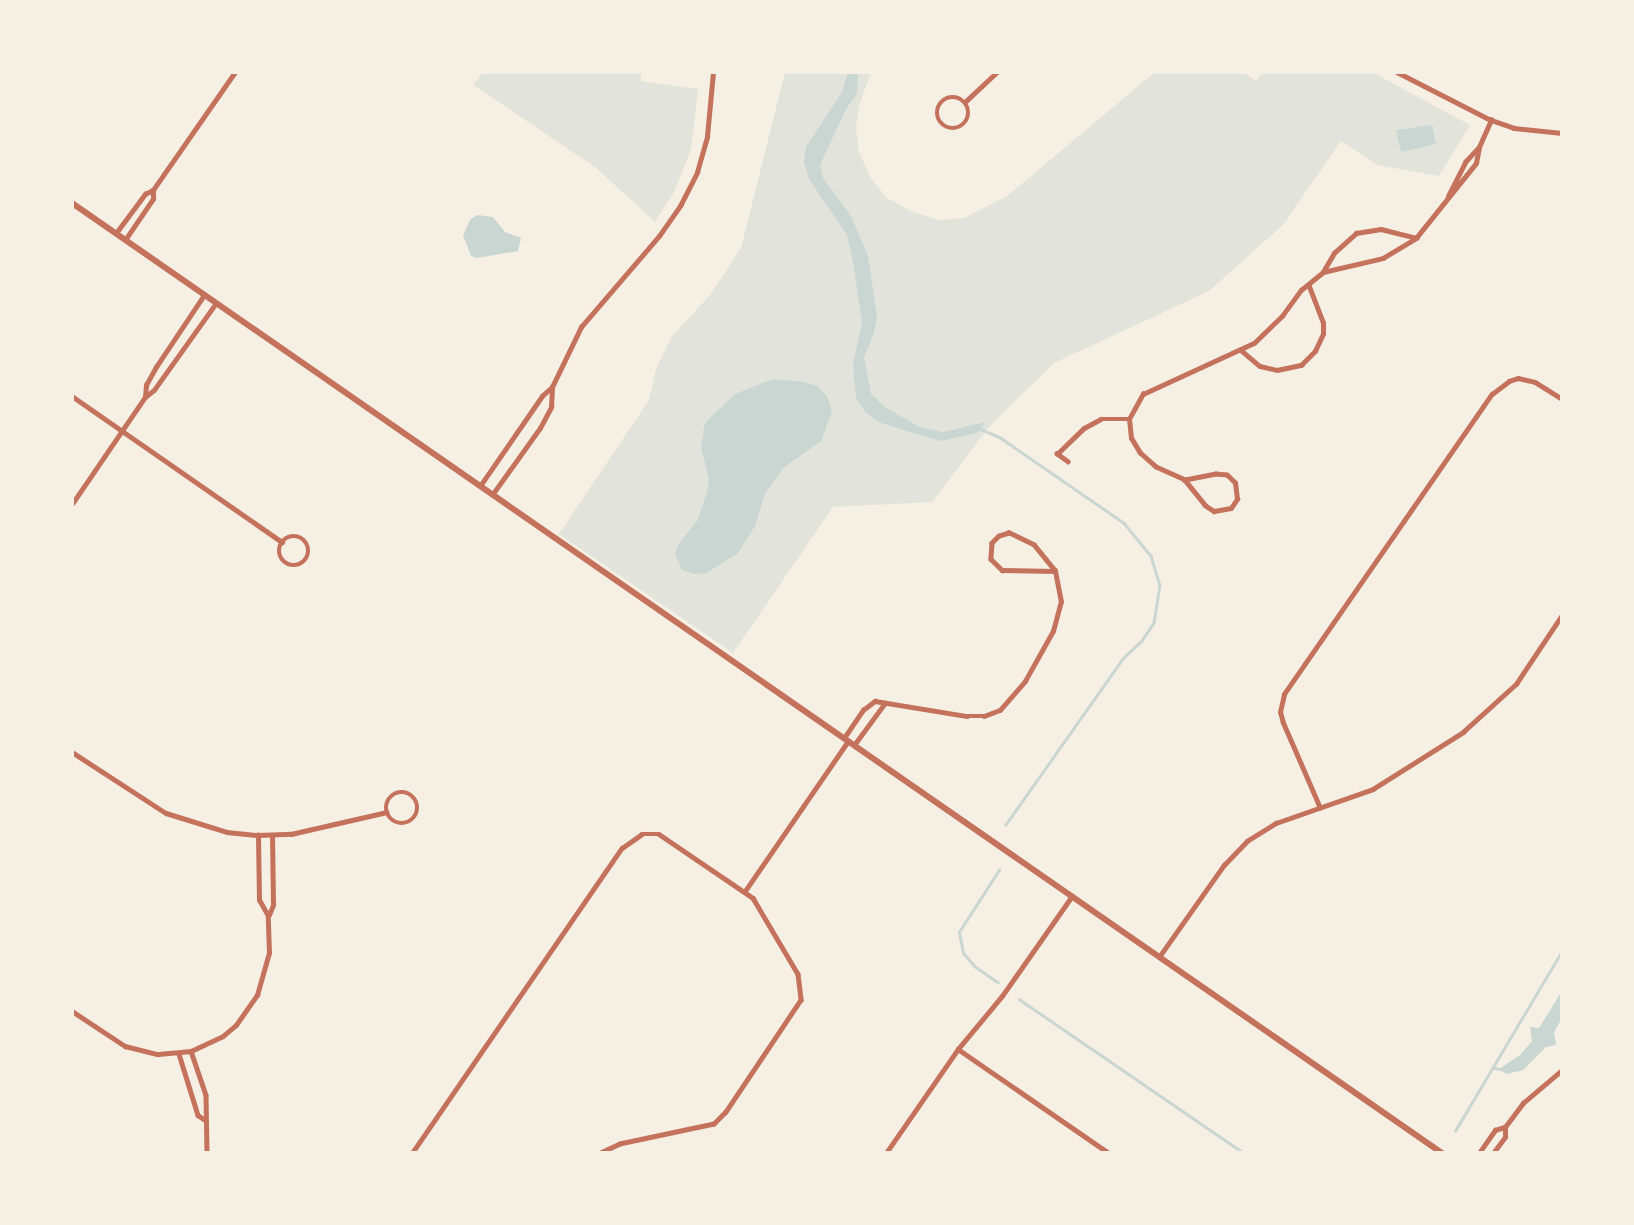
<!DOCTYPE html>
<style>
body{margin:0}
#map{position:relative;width:1634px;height:1225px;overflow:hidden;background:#f6efe4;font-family:Poppins,sans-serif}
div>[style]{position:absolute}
.green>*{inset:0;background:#e2e4dc}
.water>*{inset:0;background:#c9d6d2}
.stream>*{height:2.5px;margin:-1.25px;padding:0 1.25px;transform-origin:1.25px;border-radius:1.25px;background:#c9d6d2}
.minor>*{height:4.5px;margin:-2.25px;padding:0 2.25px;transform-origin:2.25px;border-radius:2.25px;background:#c5725c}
.minor>.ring{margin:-2.25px;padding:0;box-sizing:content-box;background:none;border:4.5px solid #c5725c;border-radius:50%}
.tertiary>*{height:6px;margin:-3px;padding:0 3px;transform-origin:3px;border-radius:3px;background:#c5725c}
span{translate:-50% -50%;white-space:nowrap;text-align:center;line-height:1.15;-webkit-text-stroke:7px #f6efe4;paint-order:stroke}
.frame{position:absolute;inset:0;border:74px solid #f6efe4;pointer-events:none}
</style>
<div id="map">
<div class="green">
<i style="clip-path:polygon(483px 72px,641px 72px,641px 81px,698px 89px,691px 150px,674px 192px,655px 222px,595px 167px,473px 85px)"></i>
<i style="clip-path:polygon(785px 72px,871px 72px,859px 106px,856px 128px,859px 152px,870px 177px,887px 198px,911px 211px,938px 220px,964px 218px,1007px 196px,1155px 72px,1243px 72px,1256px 81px,1263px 72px,1372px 72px,1470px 125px,1439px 176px,1377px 165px,1341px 141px,1283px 225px,1209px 291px,1054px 363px,989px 427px,932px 502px,833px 507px,733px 653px,559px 534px,649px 400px,656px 369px,672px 336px,710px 295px,741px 248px)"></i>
</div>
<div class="water">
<i style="clip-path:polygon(848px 72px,858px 72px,857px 94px,846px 109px,820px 165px,823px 178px,851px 216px,868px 256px,877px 316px,874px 333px,864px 357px,871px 394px,885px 407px,919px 427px,943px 432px,986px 422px,977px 433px,940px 441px,881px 423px,866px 413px,856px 399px,853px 364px,862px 323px,853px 261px,847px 235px,809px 179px,804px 162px,806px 147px,842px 92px)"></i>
<i style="clip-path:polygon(1432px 125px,1436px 144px,1401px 152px,1396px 130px)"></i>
<i style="clip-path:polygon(477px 215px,493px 217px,505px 232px,521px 238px,518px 251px,477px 258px,471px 256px,463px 235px,470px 220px)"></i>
<i style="clip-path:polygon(773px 379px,804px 382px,817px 386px,827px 396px,832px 411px,821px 441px,783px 468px,765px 494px,755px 526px,738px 553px,706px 573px,694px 574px,682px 570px,675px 553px,679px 543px,697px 521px,707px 493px,709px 479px,701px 447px,705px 423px,735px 394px)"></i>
<i style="clip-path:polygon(1562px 991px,1562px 1017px,1554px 1033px,1556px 1045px,1546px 1047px,1523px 1070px,1507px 1074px,1502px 1071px,1502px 1067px,1520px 1055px,1532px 1041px,1530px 1027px,1539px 1028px)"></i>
</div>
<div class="stream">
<i style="left:978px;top:428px;width:25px;rotate:23deg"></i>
<i style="left:1001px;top:438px;width:150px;rotate:34.6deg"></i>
<i style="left:1124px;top:523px;width:43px;rotate:50.7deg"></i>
<i style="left:1151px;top:556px;width:30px;rotate:73deg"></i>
<i style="left:1160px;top:585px;width:38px;rotate:99deg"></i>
<i style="left:1154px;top:623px;width:22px;rotate:124deg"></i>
<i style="left:1142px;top:641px;width:26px;rotate:137deg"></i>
<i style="left:1123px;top:659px;width:203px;rotate:125.2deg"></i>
<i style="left:998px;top:983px;width:28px;rotate:-145deg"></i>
<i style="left:975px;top:967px;width:18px;rotate:-131deg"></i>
<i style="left:963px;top:953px;width:21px;rotate:-101deg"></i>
<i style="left:959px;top:932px;width:74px;rotate:-57.2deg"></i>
<i style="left:1019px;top:999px;width:273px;rotate:34.4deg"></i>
<i style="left:1493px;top:1068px;width:9px;rotate:6deg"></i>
<i style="left:1455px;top:1131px;width:209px;rotate:-59.3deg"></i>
</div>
<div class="minor">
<i style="left:1397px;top:72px;width:106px;rotate:27.1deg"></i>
<i style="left:1491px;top:120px;width:24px;rotate:19deg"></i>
<i style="left:1514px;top:128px;width:48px;rotate:5.9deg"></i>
<i class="ring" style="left:937px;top:97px;width:27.5px;height:27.5px"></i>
<i style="left:965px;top:102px;width:44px;rotate:-43.2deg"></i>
<i style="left:1448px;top:196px;width:38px;rotate:-63deg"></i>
<i style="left:1465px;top:162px;width:19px;rotate:-47deg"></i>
<i style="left:116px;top:233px;width:49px;rotate:-53.4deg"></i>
<i style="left:145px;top:194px;width:9px;rotate:-27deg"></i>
<i style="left:153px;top:190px;width:144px;rotate:-55.2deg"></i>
<i style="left:125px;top:240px;width:50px;rotate:-55.7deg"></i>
<i style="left:153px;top:199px;width:9px;rotate:-90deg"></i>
<i style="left:1323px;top:272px;width:62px;rotate:-13.1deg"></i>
<i style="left:1383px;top:258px;width:39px;rotate:-31deg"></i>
<i style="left:1416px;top:238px;width:96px;rotate:-51.3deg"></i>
<i style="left:1476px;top:163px;width:16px;rotate:-79deg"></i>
<i style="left:1479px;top:147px;width:30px;rotate:-66deg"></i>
<i style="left:1242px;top:351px;width:23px;rotate:40deg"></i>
<i style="left:1260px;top:366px;width:17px;rotate:13deg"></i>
<i style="left:1277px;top:370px;width:25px;rotate:-12deg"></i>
<i style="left:1301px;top:365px;width:20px;rotate:-45deg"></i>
<i style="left:1315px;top:351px;width:19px;rotate:-65deg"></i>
<i style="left:1323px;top:334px;width:11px;rotate:-90deg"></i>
<i style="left:1323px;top:323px;width:40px;rotate:-111deg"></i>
<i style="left:72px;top:396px;width:256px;rotate:34.8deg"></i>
<i style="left:145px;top:397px;width:12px;rotate:-85deg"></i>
<i style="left:146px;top:385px;width:21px;rotate:-61deg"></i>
<i style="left:156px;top:367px;width:87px;rotate:-56.3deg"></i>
<i style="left:1068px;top:462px;width:14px;rotate:-144deg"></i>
<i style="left:1057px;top:454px;width:37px;rotate:-44deg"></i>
<i style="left:1084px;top:428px;width:19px;rotate:-28deg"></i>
<i style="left:1101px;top:419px;width:28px"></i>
<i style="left:1185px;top:480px;width:32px;rotate:51deg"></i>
<i style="left:1205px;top:505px;width:11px;rotate:34deg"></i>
<i style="left:1214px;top:511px;width:17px;rotate:-10deg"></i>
<i style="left:1231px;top:508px;width:11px;rotate:-56deg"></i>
<i style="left:1237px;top:499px;width:16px;rotate:-97deg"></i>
<i style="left:1235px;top:483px;width:11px;rotate:-135deg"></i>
<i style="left:1227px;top:475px;width:11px;rotate:-175deg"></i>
<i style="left:1216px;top:474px;width:32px;rotate:169deg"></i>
<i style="left:1185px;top:480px;width:32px;rotate:-156deg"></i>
<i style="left:1156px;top:467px;width:21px;rotate:-139deg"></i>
<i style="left:1140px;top:453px;width:17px;rotate:-121deg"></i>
<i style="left:1131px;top:438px;width:19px;rotate:-96deg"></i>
<i style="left:1129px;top:419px;width:29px;rotate:-61deg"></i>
<i style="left:1143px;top:394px;width:122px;rotate:-24.7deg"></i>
<i style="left:1254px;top:343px;width:39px;rotate:-44deg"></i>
<i style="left:1282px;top:316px;width:32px;rotate:-54deg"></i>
<i style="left:1301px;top:290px;width:28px;rotate:-39deg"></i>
<i style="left:1323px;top:272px;width:22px;rotate:-60deg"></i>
<i style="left:1334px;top:253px;width:30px;rotate:-42deg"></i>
<i style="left:1356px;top:233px;width:25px;rotate:-9deg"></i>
<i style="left:1381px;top:229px;width:36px;rotate:14deg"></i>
<i style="left:480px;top:486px;width:109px;rotate:-55.4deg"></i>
<i style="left:542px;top:396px;width:12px;rotate:-42deg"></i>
<i style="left:492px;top:495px;width:82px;rotate:-54.4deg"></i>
<i style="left:540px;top:428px;width:24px;rotate:-62deg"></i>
<i style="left:551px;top:407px;width:20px;rotate:-87deg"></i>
<i style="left:552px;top:387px;width:67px;rotate:-64.2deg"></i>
<i style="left:581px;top:327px;width:120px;rotate:-49.4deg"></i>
<i style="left:659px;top:236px;width:37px;rotate:-55deg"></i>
<i style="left:680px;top:206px;width:38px;rotate:-63deg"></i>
<i style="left:697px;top:172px;width:37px;rotate:-74deg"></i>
<i style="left:707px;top:136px;width:64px;rotate:-84.6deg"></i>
<i style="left:72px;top:504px;width:130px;rotate:-55.7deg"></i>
<i style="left:145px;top:397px;width:11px;rotate:-38deg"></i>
<i style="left:154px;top:390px;width:107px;rotate:-54.5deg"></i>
<i class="ring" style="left:279px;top:536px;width:25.5px;height:25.5px"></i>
<i style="left:844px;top:738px;width:34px;rotate:-56deg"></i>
<i style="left:863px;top:710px;width:15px;rotate:-37deg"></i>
<i style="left:875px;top:701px;width:93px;rotate:9.3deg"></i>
<i style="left:967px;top:716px;width:17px"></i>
<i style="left:984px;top:716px;width:17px;rotate:-21deg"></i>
<i style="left:1000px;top:710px;width:38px;rotate:-49deg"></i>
<i style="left:1025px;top:681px;width:57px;rotate:-60.8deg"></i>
<i style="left:1053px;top:631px;width:30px;rotate:-75deg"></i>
<i style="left:1061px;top:602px;width:32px;rotate:-101deg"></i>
<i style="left:1055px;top:571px;width:33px;rotate:-129deg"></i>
<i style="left:1034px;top:545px;width:28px;rotate:-154deg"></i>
<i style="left:1009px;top:533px;width:10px;rotate:163deg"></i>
<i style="left:999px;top:536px;width:10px;rotate:135deg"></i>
<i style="left:992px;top:543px;width:16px;rotate:94deg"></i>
<i style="left:991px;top:559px;width:16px;rotate:45deg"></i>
<i style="left:1002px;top:570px;width:53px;rotate:1.1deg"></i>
<i style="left:854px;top:745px;width:52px;rotate:-53.6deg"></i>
<i style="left:72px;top:752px;width:112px;rotate:33deg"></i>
<i style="left:166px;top:813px;width:64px;rotate:17.3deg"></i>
<i style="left:227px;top:832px;width:31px;rotate:6deg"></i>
<i style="left:258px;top:835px;width:33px;rotate:-2deg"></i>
<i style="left:291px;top:834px;width:98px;rotate:-12.9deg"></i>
<i class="ring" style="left:386px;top:792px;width:27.5px;height:27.5px"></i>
<i style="left:1320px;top:808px;width:93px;rotate:-113.5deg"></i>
<i style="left:1283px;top:723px;width:11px;rotate:-105deg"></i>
<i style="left:1280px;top:712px;width:18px;rotate:-77deg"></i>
<i style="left:1284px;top:694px;width:365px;rotate:-55.3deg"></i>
<i style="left:1492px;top:394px;width:21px;rotate:-37deg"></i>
<i style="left:1509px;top:381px;width:9px;rotate:-18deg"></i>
<i style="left:1518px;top:378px;width:17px;rotate:13deg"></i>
<i style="left:1535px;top:382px;width:32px;rotate:32deg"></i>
<i style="left:745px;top:891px;width:182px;rotate:-55.5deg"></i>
<i style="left:269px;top:915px;width:11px;rotate:-68deg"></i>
<i style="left:273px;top:905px;width:69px;rotate:-90.8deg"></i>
<i style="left:1159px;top:957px;width:113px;rotate:-54.8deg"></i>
<i style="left:1224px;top:865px;width:33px;rotate:-46deg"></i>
<i style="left:1247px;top:841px;width:34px;rotate:-32deg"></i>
<i style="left:1276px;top:823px;width:103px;rotate:-19.3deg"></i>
<i style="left:1373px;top:789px;width:107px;rotate:-32.3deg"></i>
<i style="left:1463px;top:732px;width:72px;rotate:-42.2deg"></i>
<i style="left:1516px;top:684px;width:83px;rotate:-56.3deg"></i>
<i style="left:72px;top:1011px;width:64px;rotate:33.4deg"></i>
<i style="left:125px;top:1046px;width:34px;rotate:14deg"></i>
<i style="left:158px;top:1054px;width:33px;rotate:-5deg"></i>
<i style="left:191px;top:1051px;width:35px;rotate:-25deg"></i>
<i style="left:223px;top:1036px;width:17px;rotate:-40deg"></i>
<i style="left:236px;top:1025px;width:37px;rotate:-55deg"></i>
<i style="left:257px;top:995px;width:44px;rotate:-74.1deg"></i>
<i style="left:269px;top:953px;width:37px;rotate:-92deg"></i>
<i style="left:268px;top:916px;width:18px;rotate:-119deg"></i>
<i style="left:259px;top:900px;width:65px;rotate:-90.9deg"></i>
<i style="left:958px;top:1049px;width:183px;rotate:34.6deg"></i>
<i style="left:191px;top:1051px;width:46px;rotate:71.2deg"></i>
<i style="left:206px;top:1095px;width:58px;rotate:89deg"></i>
<i style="left:179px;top:1054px;width:64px;rotate:72.7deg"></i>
<i style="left:198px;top:1115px;width:9px;rotate:36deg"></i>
<i style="left:412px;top:1153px;width:370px;rotate:-55.5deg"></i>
<i style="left:622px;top:848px;width:24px;rotate:-35deg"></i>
<i style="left:642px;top:834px;width:17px"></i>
<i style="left:659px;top:834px;width:114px;rotate:34.2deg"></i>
<i style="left:753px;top:898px;width:88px;rotate:59.4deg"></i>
<i style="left:798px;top:974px;width:26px;rotate:83deg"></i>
<i style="left:801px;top:1000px;width:135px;rotate:123.8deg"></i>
<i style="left:726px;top:1112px;width:17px;rotate:135deg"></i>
<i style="left:714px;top:1124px;width:96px;rotate:168deg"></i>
<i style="left:620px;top:1144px;width:21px;rotate:155deg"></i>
<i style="left:886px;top:1153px;width:126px;rotate:-55.3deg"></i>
<i style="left:958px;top:1049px;width:69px;rotate:-50.3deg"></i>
<i style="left:1002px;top:996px;width:122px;rotate:-55deg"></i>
<i style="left:1479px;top:1153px;width:28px;rotate:-55deg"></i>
<i style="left:1495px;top:1130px;width:10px;rotate:-17deg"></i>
<i style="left:1505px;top:1127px;width:30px;rotate:-53deg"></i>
<i style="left:1523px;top:1103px;width:51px;rotate:-40.2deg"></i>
<i style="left:1493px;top:1153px;width:20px;rotate:-53deg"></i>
<i style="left:1505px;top:1137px;width:10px;rotate:-90deg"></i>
</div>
<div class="tertiary">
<i style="left:72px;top:203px;width:1667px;rotate:34.74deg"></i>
</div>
<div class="frame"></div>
</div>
